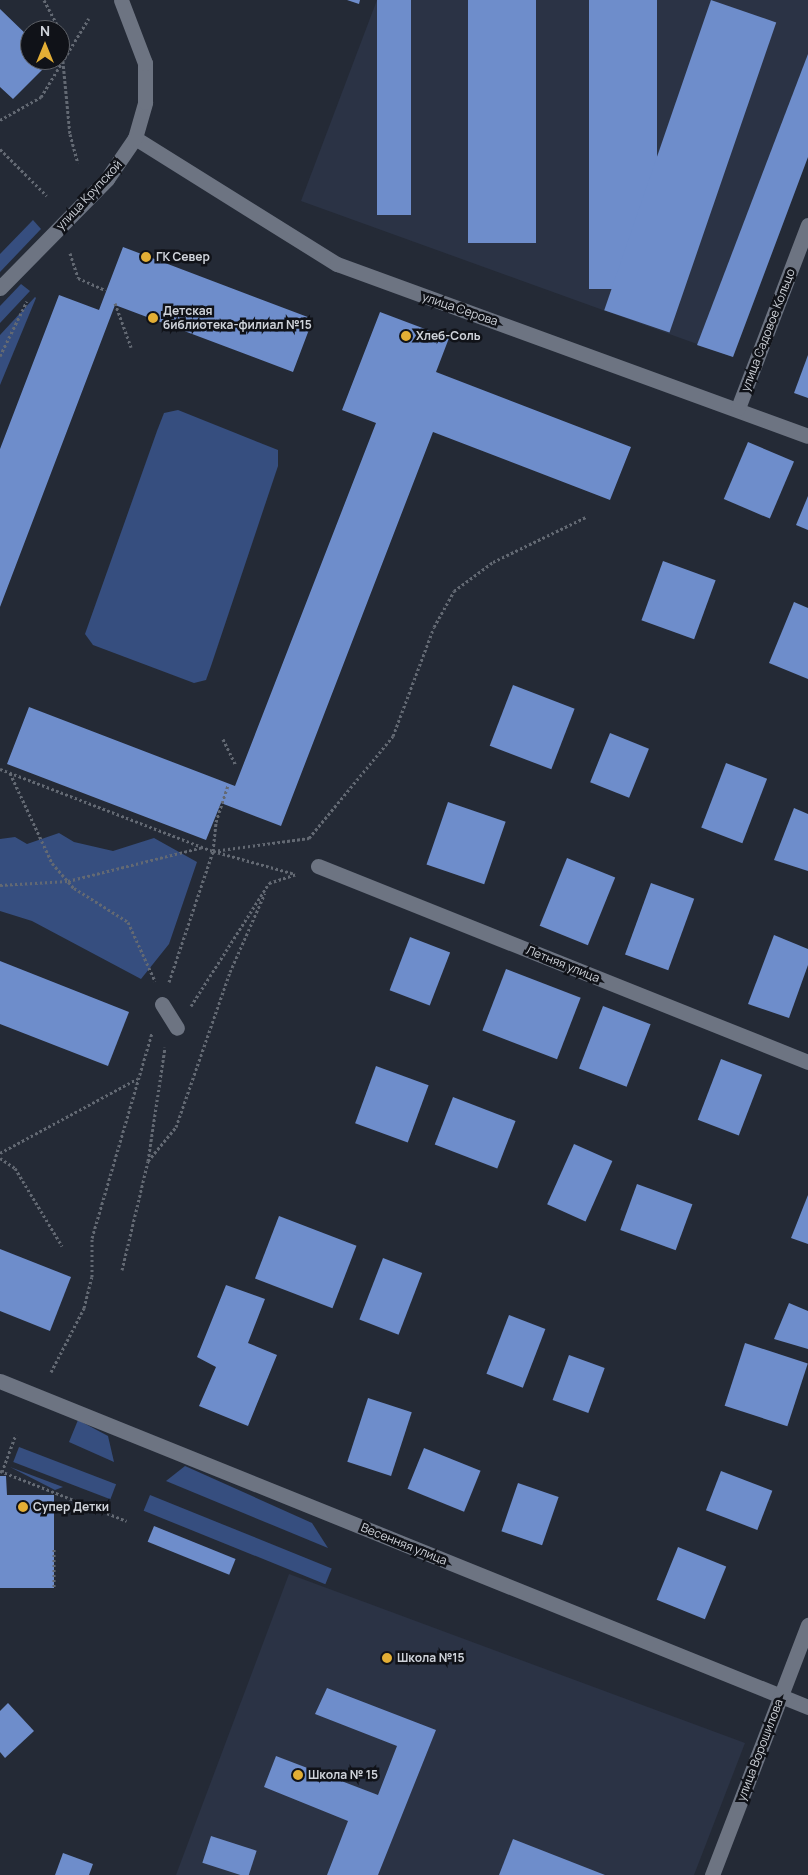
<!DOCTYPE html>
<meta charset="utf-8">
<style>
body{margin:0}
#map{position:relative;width:808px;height:1875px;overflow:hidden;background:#242a36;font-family:Manrope,sans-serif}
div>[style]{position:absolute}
.built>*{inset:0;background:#2b3345}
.green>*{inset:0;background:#364e7f;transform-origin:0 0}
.building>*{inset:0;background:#6e8dcb;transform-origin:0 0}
.path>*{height:3px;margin-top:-1.5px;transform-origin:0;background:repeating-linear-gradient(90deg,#636973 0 2.5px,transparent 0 5px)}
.lane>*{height:15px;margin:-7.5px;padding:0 7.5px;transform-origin:7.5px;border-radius:7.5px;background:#6d7482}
.street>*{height:15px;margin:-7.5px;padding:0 7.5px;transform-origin:7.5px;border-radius:7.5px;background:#6d7482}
.dots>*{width:14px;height:14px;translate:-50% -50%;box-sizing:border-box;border:2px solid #101218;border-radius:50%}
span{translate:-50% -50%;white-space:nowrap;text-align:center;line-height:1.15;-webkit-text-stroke:5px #101218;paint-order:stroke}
.street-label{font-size:12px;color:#cfd3da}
.poi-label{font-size:12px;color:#cfd3da;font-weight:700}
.left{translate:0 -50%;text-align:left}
.north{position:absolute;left:20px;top:20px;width:50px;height:50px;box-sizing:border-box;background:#101218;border:1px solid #5c5f66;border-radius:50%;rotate:0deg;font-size:14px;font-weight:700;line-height:20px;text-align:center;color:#cfd3da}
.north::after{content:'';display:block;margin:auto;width:18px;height:22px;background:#e3ae35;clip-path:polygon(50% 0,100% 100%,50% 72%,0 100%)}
</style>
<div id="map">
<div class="built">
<i style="clip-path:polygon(377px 0,808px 0,808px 157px,733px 357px,301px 201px)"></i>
<i style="clip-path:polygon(289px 1574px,745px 1743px,694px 1875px,176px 1875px)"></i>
</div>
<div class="green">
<i style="clip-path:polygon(33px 220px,41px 229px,0 272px,0 254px)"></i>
<i style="clip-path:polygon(21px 284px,30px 291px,0 323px,0 306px)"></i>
<i style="clip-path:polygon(35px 297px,36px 298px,0 385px,0 335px)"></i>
<i style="clip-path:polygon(178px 410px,278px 450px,278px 466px,211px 666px,206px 680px,194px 683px,93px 645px,85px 634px,157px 431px,164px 413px)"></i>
<i style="clip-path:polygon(59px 833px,74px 842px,113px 851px,154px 838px,197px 862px,169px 944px,141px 979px,32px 921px,0 911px,0 839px,15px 837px,27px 844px)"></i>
<i style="clip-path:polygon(78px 1420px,108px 1436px,114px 1462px,69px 1442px)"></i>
<i style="left:19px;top:1447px;width:104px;height:16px;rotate:21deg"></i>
<i style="clip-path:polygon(185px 1466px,312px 1523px,328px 1548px,166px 1481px)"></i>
<i style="clip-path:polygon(10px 1467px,63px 1487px,55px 1490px)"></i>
<i style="left:150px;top:1495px;width:196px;height:17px;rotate:22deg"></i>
</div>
<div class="building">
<i style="clip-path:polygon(347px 0,360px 0,359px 4px)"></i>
<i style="left:377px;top:0;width:34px;height:215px"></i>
<i style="left:468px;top:0;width:68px;height:243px"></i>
<i style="left:589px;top:0;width:68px;height:289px"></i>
<i style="left:711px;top:0;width:69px;height:328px;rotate:19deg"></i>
<i style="clip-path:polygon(0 9px,30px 38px,30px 60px,52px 60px,13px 99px,0 87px)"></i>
<i style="clip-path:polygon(808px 54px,808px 157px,733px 357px,697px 345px)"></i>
<i style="clip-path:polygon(123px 247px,313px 319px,293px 372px,115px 305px,0 607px,0 449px,59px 295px,99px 310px)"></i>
<i style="clip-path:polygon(380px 312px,449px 338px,436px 372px,631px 447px,610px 500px,433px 432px,281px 826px,221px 803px,206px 840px,7px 764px,29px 707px,235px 786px,376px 423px,342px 410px)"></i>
<i style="clip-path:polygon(808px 355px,808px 398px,794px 393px)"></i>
<i style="left:748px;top:442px;width:50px;height:62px;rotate:23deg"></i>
<i style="clip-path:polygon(808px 496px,808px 530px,796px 525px)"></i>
<i style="left:663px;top:561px;width:56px;height:63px;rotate:20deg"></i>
<i style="clip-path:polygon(794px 602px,808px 608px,808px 679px,769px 663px)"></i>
<i style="left:513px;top:685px;width:66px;height:65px;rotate:21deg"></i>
<i style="left:610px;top:733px;width:42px;height:53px;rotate:22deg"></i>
<i style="left:726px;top:763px;width:44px;height:69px;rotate:21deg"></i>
<i style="left:448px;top:802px;width:61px;height:66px;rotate:19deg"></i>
<i style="clip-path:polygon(794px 808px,808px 814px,808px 871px,774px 860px)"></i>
<i style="left:567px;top:858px;width:52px;height:73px;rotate:22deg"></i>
<i style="left:651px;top:883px;width:46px;height:76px;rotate:20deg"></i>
<i style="clip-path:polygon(774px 935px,808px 949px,808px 965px,789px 1018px,748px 1004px)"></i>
<i style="left:410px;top:937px;width:43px;height:57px;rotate:21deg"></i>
<i style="clip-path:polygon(0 961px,129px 1012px,108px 1066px,0 1024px)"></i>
<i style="left:506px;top:969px;width:80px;height:66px;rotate:21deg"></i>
<i style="left:603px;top:1006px;width:51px;height:67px;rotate:21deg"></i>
<i style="left:721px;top:1059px;width:44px;height:65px;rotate:21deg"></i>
<i style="left:376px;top:1066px;width:56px;height:61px;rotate:20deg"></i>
<i style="left:453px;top:1097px;width:67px;height:51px;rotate:21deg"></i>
<i style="left:574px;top:1144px;width:42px;height:66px;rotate:24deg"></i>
<i style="left:637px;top:1184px;width:59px;height:49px;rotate:20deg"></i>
<i style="clip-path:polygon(808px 1195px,808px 1244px,791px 1238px)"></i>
<i style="left:279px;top:1216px;width:83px;height:67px;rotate:21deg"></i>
<i style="clip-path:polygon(0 1249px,71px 1277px,50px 1331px,0 1311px)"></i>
<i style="left:383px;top:1258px;width:42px;height:66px;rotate:21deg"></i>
<i style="clip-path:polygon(226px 1285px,265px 1299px,248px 1343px,277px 1355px,248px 1426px,199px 1406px,216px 1367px,197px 1357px)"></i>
<i style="clip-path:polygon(789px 1303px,808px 1311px,808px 1349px,774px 1339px)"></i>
<i style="left:509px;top:1315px;width:39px;height:63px;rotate:21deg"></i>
<i style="left:745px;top:1343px;width:66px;height:66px;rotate:18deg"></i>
<i style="left:569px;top:1355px;width:38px;height:48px;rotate:20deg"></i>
<i style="left:368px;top:1398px;width:46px;height:67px;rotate:18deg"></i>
<i style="left:424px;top:1448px;width:61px;height:44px;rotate:22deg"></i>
<i style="left:721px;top:1471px;width:55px;height:42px;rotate:21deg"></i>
<i style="clip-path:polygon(0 1476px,6px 1476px,7px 1495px,54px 1495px,54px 1588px,0 1588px)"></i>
<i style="left:518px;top:1483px;width:43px;height:51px;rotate:19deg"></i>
<i style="left:154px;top:1526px;width:88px;height:17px;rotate:22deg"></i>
<i style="left:678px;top:1547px;width:52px;height:57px;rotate:22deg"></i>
<i style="clip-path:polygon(327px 1688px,436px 1730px,378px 1875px,327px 1875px,348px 1821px,264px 1787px,276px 1756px,378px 1795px,397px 1746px,315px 1714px)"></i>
<i style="clip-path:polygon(8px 1703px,34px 1731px,5px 1758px,0 1752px,0 1711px)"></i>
<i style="left:211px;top:1836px;width:48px;height:28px;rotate:18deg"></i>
<i style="clip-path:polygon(513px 1839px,605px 1875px,499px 1875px)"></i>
<i style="clip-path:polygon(63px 1853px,93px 1864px,89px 1875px,55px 1875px)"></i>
</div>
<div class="path">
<i style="left:44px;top:0;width:34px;rotate:62deg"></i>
<i style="left:60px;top:31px;width:103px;rotate:84.5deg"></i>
<i style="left:70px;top:134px;width:30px;rotate:75deg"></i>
<i style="left:0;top:120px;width:47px;rotate:-29.3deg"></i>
<i style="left:41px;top:97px;width:92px;rotate:-58.7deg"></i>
<i style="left:0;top:149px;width:66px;rotate:45deg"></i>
<i style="left:70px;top:253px;width:26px;rotate:72deg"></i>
<i style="left:78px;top:278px;width:30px;rotate:24deg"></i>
<i style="left:115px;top:303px;width:47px;rotate:70deg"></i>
<i style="left:0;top:356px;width:61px;rotate:-63.9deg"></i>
<i style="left:223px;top:739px;width:28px;rotate:64deg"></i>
<i style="left:0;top:769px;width:228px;rotate:21.1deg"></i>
<i style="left:213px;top:851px;width:85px;rotate:15.7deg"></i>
<i style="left:10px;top:773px;width:99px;rotate:65deg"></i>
<i style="left:52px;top:863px;width:33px;rotate:49deg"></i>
<i style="left:74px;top:888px;width:64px;rotate:32.2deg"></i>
<i style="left:128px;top:922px;width:65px;rotate:65.4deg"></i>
<i style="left:213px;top:851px;width:97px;rotate:-7.7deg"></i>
<i style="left:309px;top:838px;width:132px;rotate:-50.5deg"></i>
<i style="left:393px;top:736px;width:116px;rotate:-69.4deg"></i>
<i style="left:434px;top:627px;width:41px;rotate:-60.9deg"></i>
<i style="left:454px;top:591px;width:49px;rotate:-36.6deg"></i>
<i style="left:493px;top:562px;width:103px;rotate:-25.8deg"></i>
<i style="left:0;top:885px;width:68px;rotate:-3.4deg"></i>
<i style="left:68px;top:881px;width:139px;rotate:-14.1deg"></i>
<i style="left:169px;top:982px;width:138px;rotate:-71.4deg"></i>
<i style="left:213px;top:851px;width:29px;rotate:-84deg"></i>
<i style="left:216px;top:822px;width:39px;rotate:-72deg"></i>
<i style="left:191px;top:1006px;width:146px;rotate:-57.6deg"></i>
<i style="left:269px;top:883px;width:28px;rotate:-18deg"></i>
<i style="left:0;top:1153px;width:156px;rotate:-28.4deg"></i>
<i style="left:0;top:1158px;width:18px;rotate:34deg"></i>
<i style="left:15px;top:1168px;width:91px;rotate:58.9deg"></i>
<i style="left:148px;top:1161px;width:44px;rotate:-50.5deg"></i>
<i style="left:176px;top:1127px;width:164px;rotate:-70.8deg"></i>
<i style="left:230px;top:972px;width:86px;rotate:-66.1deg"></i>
<i style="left:122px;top:1270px;width:112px;rotate:-76.6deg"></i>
<i style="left:148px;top:1161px;width:115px;rotate:-81.5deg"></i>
<i style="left:51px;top:1372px;width:72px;rotate:-62.7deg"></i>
<i style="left:84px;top:1308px;width:32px;rotate:-76deg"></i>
<i style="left:92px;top:1277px;width:39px;rotate:-90deg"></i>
<i style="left:92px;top:1238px;width:214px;rotate:-73.7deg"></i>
<i style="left:0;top:1471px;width:136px;rotate:21.5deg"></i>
<i style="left:2px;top:1472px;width:40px;rotate:-69.8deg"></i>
<i style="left:54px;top:1549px;width:39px;rotate:90deg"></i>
</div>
<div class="lane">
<i style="left:162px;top:1004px;width:28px;rotate:58deg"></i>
</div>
<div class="street">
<i style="left:135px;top:138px;width:238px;rotate:32deg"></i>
<i style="left:337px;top:264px;width:501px;rotate:20.06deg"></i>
<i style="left:0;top:288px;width:153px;rotate:-45.5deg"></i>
<i style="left:107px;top:179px;width:50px;rotate:-55.7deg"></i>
<i style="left:135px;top:138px;width:37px;rotate:-74deg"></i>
<i style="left:145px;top:102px;width:39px;rotate:-90deg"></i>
<i style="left:145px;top:63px;width:67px;rotate:-110.9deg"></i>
<i style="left:738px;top:408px;width:196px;rotate:-69.1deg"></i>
<i style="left:318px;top:866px;width:528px;rotate:21.8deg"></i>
<i style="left:0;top:1381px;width:871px;rotate:21.97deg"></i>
<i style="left:712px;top:1875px;width:268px;rotate:-69deg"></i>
</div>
<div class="dots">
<i style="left:146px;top:257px;background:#e3ae35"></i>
<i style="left:153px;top:318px;background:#e3ae35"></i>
<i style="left:406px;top:336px;background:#e3ae35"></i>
<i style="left:23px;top:1507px;background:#e3ae35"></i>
<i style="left:387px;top:1658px;background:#e3ae35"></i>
<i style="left:298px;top:1775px;background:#e3ae35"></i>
</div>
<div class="street-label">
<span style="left:89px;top:195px;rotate:-47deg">улица Крупской</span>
<span style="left:460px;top:309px;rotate:19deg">улица Серова</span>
<span style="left:768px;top:330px;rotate:-69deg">улица Садовое Кольцо</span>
<span style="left:563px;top:964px;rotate:22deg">Летняя улица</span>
<span style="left:404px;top:1544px;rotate:22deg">Весенняя улица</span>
<span style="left:760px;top:1750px;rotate:-69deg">улица Ворошилова</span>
</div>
<div class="poi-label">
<span class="left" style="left:156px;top:257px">ГК Север</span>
<span class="left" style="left:163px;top:318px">Детская<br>библиотека-филиал №15</span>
<span class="left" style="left:416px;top:336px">Хлеб-Соль</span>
<span class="left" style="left:33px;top:1507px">Супер Детки</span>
<span class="left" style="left:397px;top:1658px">Школа №15</span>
<span class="left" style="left:308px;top:1775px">Школа № 15</span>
</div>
<div class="north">N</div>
</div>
